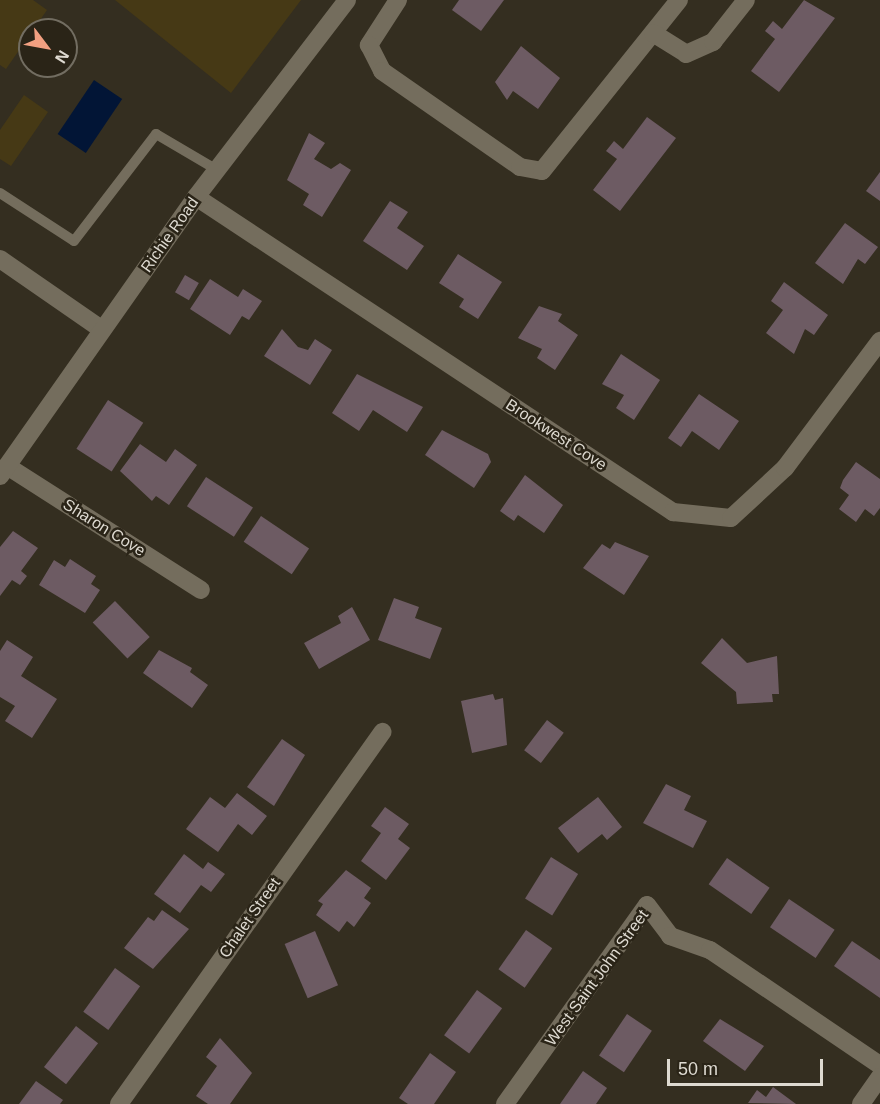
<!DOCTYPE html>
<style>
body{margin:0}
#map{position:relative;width:880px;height:1104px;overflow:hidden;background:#342e20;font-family:Helvetica,sans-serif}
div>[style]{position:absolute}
.green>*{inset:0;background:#463915}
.water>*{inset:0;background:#021536;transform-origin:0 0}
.building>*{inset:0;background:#6d5b63;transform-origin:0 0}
.service>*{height:10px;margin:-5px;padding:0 5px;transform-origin:5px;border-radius:5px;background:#746d5d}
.minor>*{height:18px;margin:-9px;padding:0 9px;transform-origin:9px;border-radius:9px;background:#746d5d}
span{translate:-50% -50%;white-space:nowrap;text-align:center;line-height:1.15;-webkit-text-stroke:5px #2a2417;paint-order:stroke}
.street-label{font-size:16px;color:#dedad1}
.north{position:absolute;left:18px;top:18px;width:60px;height:60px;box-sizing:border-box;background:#2a2417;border:2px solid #726d61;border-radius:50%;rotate:122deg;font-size:16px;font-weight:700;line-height:24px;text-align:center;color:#dedad1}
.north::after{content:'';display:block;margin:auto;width:21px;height:27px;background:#f2a081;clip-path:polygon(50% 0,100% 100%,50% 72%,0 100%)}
.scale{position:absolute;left:667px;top:1059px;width:156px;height:27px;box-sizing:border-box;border:3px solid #dedad1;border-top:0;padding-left:8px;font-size:18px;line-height:21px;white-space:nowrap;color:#dedad1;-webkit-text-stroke:4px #2a2417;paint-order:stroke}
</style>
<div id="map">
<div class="green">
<i style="clip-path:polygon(0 0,33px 0,47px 10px,6px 69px,0 65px)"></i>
<i style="clip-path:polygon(115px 0,301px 0,231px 93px)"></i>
<i style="clip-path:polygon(24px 95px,48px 112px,11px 166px,0 159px,0 130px)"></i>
</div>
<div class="water">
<i style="left:94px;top:80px;width:34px;height:65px;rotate:34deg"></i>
</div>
<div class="building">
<i style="clip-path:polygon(459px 0,504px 0,481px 31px,452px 10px)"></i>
<i style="clip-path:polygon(804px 0,835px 18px,779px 92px,751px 71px,775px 39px,765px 31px,773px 21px,782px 29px)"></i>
<i style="clip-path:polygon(521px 46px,560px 78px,538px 109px,513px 91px,507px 100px,495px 82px)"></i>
<i style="clip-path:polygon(647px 117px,676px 138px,620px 211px,593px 190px,617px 159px,606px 151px,614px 141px,623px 149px)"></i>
<i style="clip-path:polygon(309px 133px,325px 143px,314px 159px,331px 169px,340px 163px,351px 170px,322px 217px,303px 205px,309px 194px,287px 180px)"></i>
<i style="clip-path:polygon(880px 172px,880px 201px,866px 191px)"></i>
<i style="clip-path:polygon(390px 201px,408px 212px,397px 228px,424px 246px,407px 270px,363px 241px)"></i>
<i style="clip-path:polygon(845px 223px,878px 247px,865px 264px,858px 259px,843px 284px,815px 263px)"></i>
<i style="clip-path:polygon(458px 254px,502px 282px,478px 319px,459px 307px,464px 299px,439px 283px)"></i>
<i style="left:185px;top:275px;width:16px;height:20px;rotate:30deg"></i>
<i style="clip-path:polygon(210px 279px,238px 297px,243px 289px,262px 301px,249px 320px,242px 316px,230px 335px,190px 309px)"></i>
<i style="clip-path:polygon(784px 282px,828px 315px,814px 335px,805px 329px,794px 354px,766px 333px,783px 310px,771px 301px)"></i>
<i style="clip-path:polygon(539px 306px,562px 314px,558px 321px,578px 335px,555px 370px,537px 358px,542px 349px,518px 338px)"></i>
<i style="clip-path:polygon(282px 329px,298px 347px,308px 350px,315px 339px,332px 350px,310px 385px,264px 356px)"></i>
<i style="clip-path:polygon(621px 354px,660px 380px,634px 420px,616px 408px,624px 395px,602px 384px)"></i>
<i style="clip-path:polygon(357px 374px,423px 407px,407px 432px,373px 410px,359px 431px,332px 413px)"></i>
<i style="clip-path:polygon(699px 394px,739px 421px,719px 450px,692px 431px,681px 447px,668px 438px)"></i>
<i style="left:108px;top:400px;width:42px;height:58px;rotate:33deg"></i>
<i style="clip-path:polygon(442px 430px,488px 454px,491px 462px,474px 488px,425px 455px)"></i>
<i style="clip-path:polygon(140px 444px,166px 462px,175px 449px,197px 465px,169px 505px,156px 496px,152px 501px,120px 471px)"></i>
<i style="clip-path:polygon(856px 462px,880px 479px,880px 508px,874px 516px,865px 509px,856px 522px,839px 509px,849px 495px,840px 488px,843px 480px)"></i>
<i style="clip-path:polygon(525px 475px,563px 505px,544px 533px,518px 515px,514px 521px,500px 511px)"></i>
<i style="left:206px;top:477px;width:56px;height:35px;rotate:33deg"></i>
<i style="left:261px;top:516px;width:58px;height:31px;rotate:34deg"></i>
<i style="clip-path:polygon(13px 531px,38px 548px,21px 571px,27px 576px,20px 585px,12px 580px,0 596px,0 547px)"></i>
<i style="clip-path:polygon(615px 542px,649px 556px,624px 595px,583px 568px,602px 544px,610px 549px)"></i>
<i style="clip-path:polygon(70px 559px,96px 576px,91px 584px,100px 590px,85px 613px,39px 585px,54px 560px,65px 567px)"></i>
<i style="clip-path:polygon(394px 598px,419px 607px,415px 618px,442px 628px,430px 659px,378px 640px)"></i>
<i style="left:115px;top:601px;width:50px;height:31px;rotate:46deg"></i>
<i style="clip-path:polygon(352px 607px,370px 640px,319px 669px,304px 643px,341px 623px,338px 616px)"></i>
<i style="clip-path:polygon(722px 638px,747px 663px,777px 656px,779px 694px,772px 694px,773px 702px,737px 704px,736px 692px,701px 663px)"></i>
<i style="clip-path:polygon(7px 640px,33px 657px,21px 676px,57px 699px,32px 738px,5px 721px,15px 706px,0 697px,0 651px)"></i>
<i style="clip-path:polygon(159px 650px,192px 668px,190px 672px,208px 685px,192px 708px,143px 673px)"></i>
<i style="clip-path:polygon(493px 694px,495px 700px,503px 698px,507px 745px,472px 753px,461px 701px)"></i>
<i style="left:547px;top:720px;width:21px;height:38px;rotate:37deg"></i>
<i style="clip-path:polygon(282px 739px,305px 755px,274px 806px,247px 787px)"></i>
<i style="clip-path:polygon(666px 784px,691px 796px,684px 810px,707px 821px,693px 848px,643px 823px)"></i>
<i style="clip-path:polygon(237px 793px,267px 816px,252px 835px,238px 824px,218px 852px,186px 829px,210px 797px,225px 808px)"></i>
<i style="clip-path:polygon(598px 797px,622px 827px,607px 840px,602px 834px,578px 853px,558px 828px)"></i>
<i style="clip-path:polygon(385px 807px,409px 824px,398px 839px,410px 848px,386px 880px,361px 861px,381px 833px,371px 826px)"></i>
<i style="clip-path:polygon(184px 854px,203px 869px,208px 862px,225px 874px,211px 892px,201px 885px,180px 913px,154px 894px)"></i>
<i style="left:551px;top:857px;width:32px;height:49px;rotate:32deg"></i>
<i style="left:727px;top:858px;width:52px;height:32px;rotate:35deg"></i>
<i style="clip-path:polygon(346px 870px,371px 888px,364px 898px,371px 903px,354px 927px,347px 921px,339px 932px,316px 915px,323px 904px,318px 901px)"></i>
<i style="left:789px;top:899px;width:55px;height:34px;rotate:34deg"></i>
<i style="clip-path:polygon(162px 910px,189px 929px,153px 969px,124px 948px,148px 917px,154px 921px)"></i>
<i style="left:526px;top:930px;width:32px;height:48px;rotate:35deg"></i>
<i style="left:315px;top:931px;width:59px;height:33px;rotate:67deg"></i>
<i style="clip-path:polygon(852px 941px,880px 960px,880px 998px,834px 966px)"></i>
<i style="left:115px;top:968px;width:31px;height:54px;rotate:36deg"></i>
<i style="left:477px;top:990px;width:31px;height:56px;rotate:36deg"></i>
<i style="left:627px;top:1014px;width:30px;height:50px;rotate:34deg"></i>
<i style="clip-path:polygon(720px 1019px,764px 1046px,745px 1071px,703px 1041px)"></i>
<i style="left:76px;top:1026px;width:28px;height:52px;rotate:38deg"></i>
<i style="clip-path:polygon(220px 1038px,252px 1073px,230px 1104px,208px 1104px,196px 1096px,217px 1066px,206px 1057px)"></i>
<i style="clip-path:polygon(430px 1053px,456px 1072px,434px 1104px,408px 1104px,399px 1098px)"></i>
<i style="clip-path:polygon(583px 1071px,607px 1088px,596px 1104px,560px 1104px)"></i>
<i style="clip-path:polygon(36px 1081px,63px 1100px,60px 1104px,19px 1104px)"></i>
<i style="clip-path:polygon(773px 1087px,796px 1104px,748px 1103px,757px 1090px,766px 1097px)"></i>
</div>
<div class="service">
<i style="left:0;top:193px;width:88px;rotate:33deg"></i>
<i style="left:74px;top:241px;width:135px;rotate:-52.5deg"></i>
<i style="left:156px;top:134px;width:71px;rotate:30.5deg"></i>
</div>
<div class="minor">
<i style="left:398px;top:0;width:54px;rotate:122.8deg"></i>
<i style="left:369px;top:45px;width:29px;rotate:63deg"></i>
<i style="left:382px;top:71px;width:168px;rotate:34.8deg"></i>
<i style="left:520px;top:167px;width:22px;rotate:10deg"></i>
<i style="left:542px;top:171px;width:219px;rotate:-51.3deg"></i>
<i style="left:653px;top:33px;width:39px;rotate:32deg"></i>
<i style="left:686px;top:54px;width:30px;rotate:-24deg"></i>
<i style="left:713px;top:42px;width:53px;rotate:-51.8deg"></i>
<i style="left:196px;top:197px;width:572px;rotate:33.44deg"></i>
<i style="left:673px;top:512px;width:58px;rotate:5.9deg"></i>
<i style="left:731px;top:518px;width:74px;rotate:-42.8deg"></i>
<i style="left:785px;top:468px;width:159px;rotate:-53.2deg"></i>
<i style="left:0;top:259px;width:123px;rotate:34.7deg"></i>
<i style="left:7px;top:466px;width:230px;rotate:32.6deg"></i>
<i style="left:0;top:476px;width:341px;rotate:-54.9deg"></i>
<i style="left:196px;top:197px;width:248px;rotate:-52.5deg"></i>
<i style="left:119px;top:1104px;width:456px;rotate:-54.7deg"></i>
<i style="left:505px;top:1104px;width:244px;rotate:-54.5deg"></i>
<i style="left:647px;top:905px;width:39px;rotate:53deg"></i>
<i style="left:670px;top:936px;width:42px;rotate:19.3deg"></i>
<i style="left:710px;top:950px;width:205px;rotate:34.1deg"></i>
<i style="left:861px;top:1104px;width:33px;rotate:-55deg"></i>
</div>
<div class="street-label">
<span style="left:170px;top:235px;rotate:-55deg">Richie Road</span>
<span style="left:556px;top:435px;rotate:33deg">Brookwest Cove</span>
<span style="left:104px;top:528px;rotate:32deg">Sharon Cove</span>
<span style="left:250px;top:918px;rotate:-55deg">Chalet Street</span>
<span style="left:597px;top:978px;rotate:-54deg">West Saint John Street</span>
</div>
<div class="north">N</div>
<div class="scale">50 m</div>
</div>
